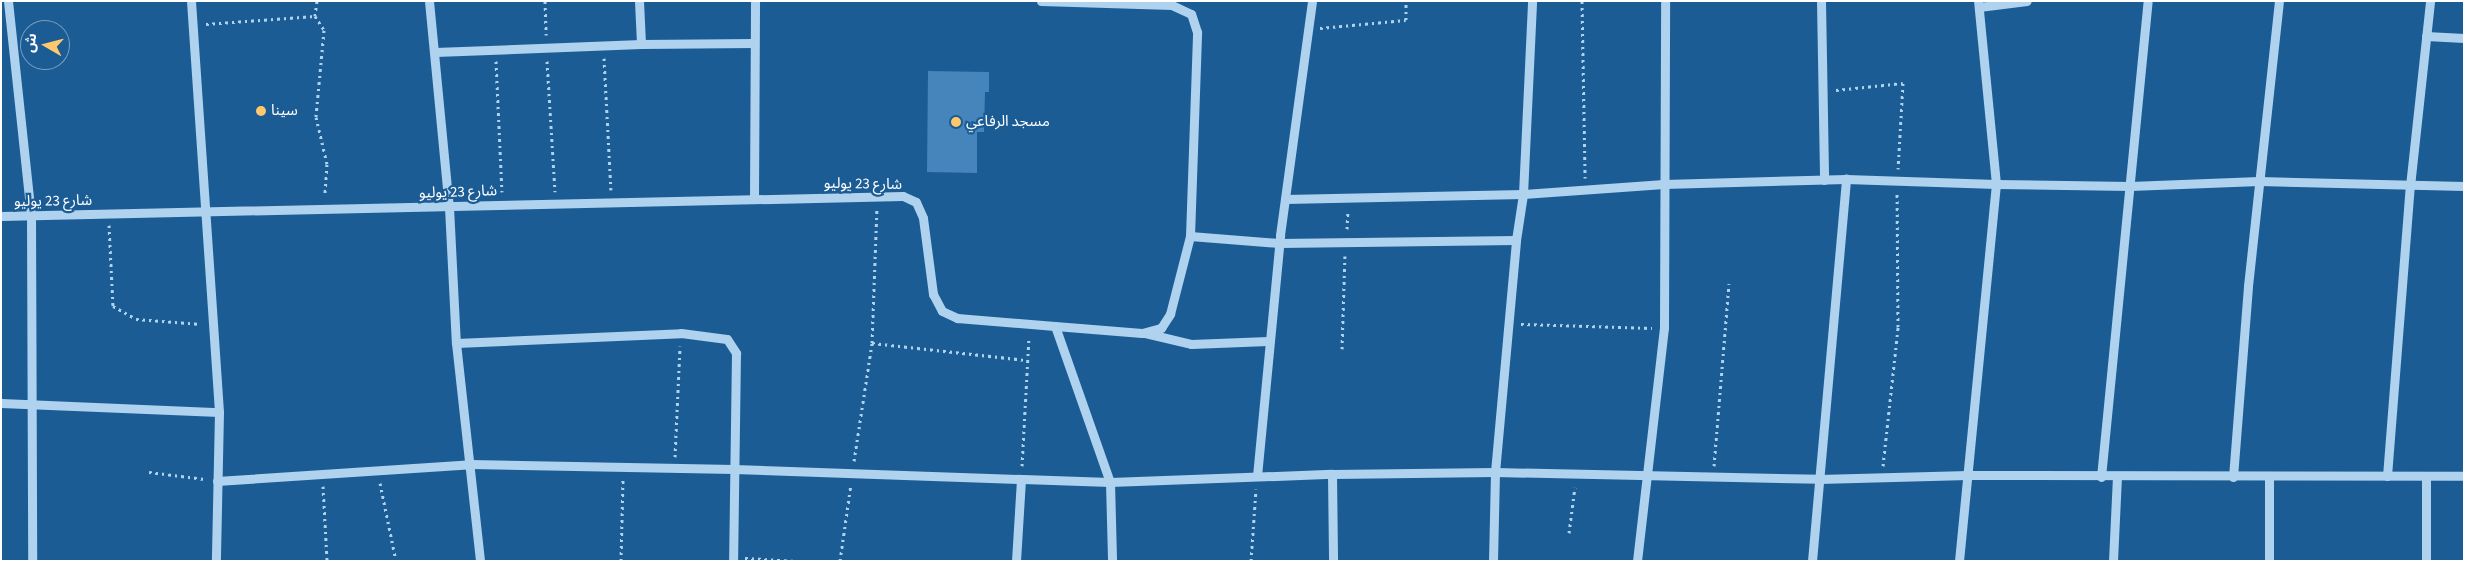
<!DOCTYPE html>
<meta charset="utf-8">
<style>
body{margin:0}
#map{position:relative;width:2465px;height:562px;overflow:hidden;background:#1c5c95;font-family:"Source Sans 3","Noto Sans Arabic",sans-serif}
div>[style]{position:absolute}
.building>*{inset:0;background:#4585bc}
.path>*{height:3px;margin-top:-1.5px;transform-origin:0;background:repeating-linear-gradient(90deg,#afd2ef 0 2.5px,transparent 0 6.5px)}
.minor>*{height:9px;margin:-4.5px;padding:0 4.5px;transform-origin:4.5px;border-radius:4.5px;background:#afd2ef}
.dots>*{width:14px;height:14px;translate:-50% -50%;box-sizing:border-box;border:2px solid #1c5c95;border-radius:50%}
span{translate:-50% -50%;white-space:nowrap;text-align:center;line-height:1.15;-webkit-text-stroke:4.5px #1c5c95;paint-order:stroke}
.poi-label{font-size:15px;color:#fff}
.left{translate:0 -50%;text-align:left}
.street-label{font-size:15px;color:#fff}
.frame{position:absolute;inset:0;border:2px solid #fff;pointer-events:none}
.north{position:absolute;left:20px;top:20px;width:50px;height:50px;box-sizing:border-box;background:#1c5c95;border:1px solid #779dbf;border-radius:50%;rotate:278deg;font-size:14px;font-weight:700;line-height:20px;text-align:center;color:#fff}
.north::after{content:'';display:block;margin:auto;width:18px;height:22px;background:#ffc86d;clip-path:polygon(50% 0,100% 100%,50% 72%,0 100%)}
</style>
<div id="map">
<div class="building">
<i style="clip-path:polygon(928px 71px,989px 72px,989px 92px,985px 92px,984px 132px,977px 132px,977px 173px,927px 172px)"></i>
</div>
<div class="path">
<i style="left:317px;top:1px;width:15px;rotate:98deg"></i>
<i style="left:315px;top:16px;width:17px;rotate:57deg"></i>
<i style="left:324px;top:30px;width:87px;rotate:95.3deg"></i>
<i style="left:316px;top:117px;width:48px;rotate:76.8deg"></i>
<i style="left:327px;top:164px;width:32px;rotate:94deg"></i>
<i style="left:545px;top:1px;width:34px;rotate:88deg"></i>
<i style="left:1582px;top:1px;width:177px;rotate:89deg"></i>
<i style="left:206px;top:24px;width:109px;rotate:-4.2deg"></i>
<i style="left:1320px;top:28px;width:86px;rotate:-5.3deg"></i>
<i style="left:1406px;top:20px;width:19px;rotate:-90deg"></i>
<i style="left:604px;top:58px;width:132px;rotate:87deg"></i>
<i style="left:496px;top:61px;width:131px;rotate:87.4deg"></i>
<i style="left:547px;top:61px;width:131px;rotate:86.5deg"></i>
<i style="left:1836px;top:90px;width:67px;rotate:-6deg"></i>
<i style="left:1903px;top:83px;width:86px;rotate:93.3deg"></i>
<i style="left:109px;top:225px;width:81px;rotate:87.2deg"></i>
<i style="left:113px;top:306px;width:26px;rotate:29deg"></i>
<i style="left:136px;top:319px;width:65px;rotate:4.4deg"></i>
<i style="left:1347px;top:229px;width:18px;rotate:-87deg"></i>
<i style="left:1521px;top:324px;width:131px;rotate:1.7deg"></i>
<i style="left:872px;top:343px;width:156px;rotate:6.3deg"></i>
<i style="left:1342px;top:349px;width:93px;rotate:-88.2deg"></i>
<i style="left:675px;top:457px;width:111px;rotate:-87.4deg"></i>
<i style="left:854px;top:461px;width:119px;rotate:-81.3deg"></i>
<i style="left:872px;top:343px;width:134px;rotate:-87.9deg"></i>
<i style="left:1022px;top:466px;width:129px;rotate:-86.9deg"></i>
<i style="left:1714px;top:466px;width:183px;rotate:-85.3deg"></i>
<i style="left:1883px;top:466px;width:140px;rotate:-83.8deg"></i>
<i style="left:1898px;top:327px;width:134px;rotate:-90.4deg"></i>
<i style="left:149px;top:472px;width:56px;rotate:7.1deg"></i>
<i style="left:380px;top:483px;width:80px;rotate:78.4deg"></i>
<i style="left:323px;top:486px;width:75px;rotate:86.9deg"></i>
<i style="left:1569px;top:533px;width:46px;rotate:-82.6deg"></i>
<i style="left:745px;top:558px;width:52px;rotate:3.3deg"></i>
<i style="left:621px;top:561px;width:82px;rotate:-88.6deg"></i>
<i style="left:840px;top:561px;width:78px;rotate:-81.9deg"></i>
<i style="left:1251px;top:561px;width:72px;rotate:-86deg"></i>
</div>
<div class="minor">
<i style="left:8px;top:1px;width:215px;rotate:83.9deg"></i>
<i style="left:31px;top:215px;width:346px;rotate:89.8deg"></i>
<i style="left:191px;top:1px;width:412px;rotate:86.1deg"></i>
<i style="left:219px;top:412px;width:149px;rotate:91.2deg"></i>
<i style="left:429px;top:1px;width:207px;rotate:84.5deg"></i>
<i style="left:449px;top:207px;width:136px;rotate:87.1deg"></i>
<i style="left:456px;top:343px;width:219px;rotate:83.7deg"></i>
<i style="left:639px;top:1px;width:43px;rotate:87.3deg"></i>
<i style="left:1821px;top:1px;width:179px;rotate:89deg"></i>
<i style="left:1979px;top:7px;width:48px;rotate:-7.1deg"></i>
<i style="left:2426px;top:36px;width:38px;rotate:3deg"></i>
<i style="left:435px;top:52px;width:206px;rotate:-2.2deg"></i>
<i style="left:641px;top:44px;width:113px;rotate:-0.5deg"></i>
<i style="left:754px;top:199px;width:198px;rotate:-89.7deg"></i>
<i style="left:1285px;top:199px;width:238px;rotate:-1.2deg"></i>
<i style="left:1523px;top:194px;width:141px;rotate:-4.1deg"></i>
<i style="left:1664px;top:184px;width:182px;rotate:-1.6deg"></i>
<i style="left:1846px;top:179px;width:150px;rotate:1.9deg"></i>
<i style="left:1996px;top:184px;width:134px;rotate:0.9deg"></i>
<i style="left:2130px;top:186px;width:129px;rotate:-2.2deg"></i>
<i style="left:2259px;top:181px;width:205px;rotate:1.4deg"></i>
<i style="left:1px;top:216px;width:902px;rotate:-1.27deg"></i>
<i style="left:903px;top:196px;width:14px;rotate:25deg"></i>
<i style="left:916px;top:202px;width:17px;rotate:66deg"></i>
<i style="left:923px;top:218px;width:77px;rotate:82.5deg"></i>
<i style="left:933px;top:294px;width:19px;rotate:62deg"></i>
<i style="left:942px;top:311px;width:17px;rotate:25deg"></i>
<i style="left:957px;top:318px;width:98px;rotate:4.7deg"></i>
<i style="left:1055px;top:326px;width:87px;rotate:4.6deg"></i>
<i style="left:1142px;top:333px;width:20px;rotate:-15deg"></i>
<i style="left:1161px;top:328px;width:17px;rotate:-57deg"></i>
<i style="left:1170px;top:314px;width:81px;rotate:-75.6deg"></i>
<i style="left:1190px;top:236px;width:204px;rotate:-88deg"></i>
<i style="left:1197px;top:32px;width:19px;rotate:-108deg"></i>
<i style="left:1191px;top:14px;width:21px;rotate:-155deg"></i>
<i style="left:1172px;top:5px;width:131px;rotate:-178.3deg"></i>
<i style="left:1190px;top:236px;width:89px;rotate:4.5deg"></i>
<i style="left:1279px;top:243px;width:237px;rotate:-0.7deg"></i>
<i style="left:1055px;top:326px;width:165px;rotate:70.6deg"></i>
<i style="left:1110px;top:482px;width:79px;rotate:88.5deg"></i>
<i style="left:1145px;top:333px;width:47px;rotate:13.4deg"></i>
<i style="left:1191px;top:344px;width:77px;rotate:-2.2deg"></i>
<i style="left:456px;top:343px;width:225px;rotate:-2.5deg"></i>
<i style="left:681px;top:333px;width:46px;rotate:7.4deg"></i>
<i style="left:727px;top:339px;width:17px;rotate:57deg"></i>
<i style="left:736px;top:353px;width:208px;rotate:90.8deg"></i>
<i style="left:1px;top:403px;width:218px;rotate:2.4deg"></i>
<i style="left:1332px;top:474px;width:87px;rotate:89.3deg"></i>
<i style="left:1257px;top:476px;width:242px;rotate:-84.5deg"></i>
<i style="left:1280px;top:235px;width:236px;rotate:-82.2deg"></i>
<i style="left:2387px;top:476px;width:291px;rotate:-85.5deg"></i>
<i style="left:2410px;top:186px;width:186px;rotate:-83.8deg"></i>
<i style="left:2426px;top:476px;width:85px;rotate:90deg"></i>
<i style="left:2101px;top:477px;width:478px;rotate:-84.4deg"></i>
<i style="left:2233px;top:477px;width:192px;rotate:-85.5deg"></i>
<i style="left:2248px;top:286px;width:287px;rotate:-83.8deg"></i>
<i style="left:217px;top:481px;width:254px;rotate:-3.8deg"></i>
<i style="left:470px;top:464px;width:264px;rotate:1.1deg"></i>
<i style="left:734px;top:469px;width:376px;rotate:2deg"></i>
<i style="left:1110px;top:482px;width:222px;rotate:-2.1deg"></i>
<i style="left:1332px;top:474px;width:163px;rotate:-0.7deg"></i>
<i style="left:1495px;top:472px;width:324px;rotate:1.2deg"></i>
<i style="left:1819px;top:479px;width:149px;rotate:-1.5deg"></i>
<i style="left:1968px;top:475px;width:496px;rotate:0.1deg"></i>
<i style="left:1016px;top:561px;width:82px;rotate:-86.5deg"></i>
<i style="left:1493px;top:561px;width:89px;rotate:-88.7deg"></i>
<i style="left:1495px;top:472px;width:233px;rotate:-84.8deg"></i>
<i style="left:1516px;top:240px;width:47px;rotate:-81.3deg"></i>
<i style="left:1523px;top:194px;width:193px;rotate:-87.3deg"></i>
<i style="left:1637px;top:561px;width:235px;rotate:-83.4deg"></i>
<i style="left:1664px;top:328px;width:327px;rotate:-89.8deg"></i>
<i style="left:1812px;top:561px;width:384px;rotate:-84.9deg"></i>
<i style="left:1959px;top:561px;width:379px;rotate:-84.4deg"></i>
<i style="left:1996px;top:184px;width:184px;rotate:-95.6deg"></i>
<i style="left:2113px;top:561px;width:84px;rotate:-87.3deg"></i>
<i style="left:2269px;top:561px;width:84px;rotate:-90deg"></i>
</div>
<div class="dots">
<i style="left:261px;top:111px;background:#ffc86d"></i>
<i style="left:956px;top:122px;background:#ffc86d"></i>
</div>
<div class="poi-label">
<span class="left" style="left:271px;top:111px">سينا</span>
<span class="left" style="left:966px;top:122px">مسجد الرفاعي</span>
</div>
<div class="street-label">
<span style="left:863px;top:184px;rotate:1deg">شارع 23 يوليو</span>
<span style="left:458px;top:192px;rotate:-2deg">شارع 23 يوليو</span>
<span style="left:53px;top:201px;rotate:-1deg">شارع 23 يوليو</span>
</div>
<div class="frame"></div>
<div class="north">ش</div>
</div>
